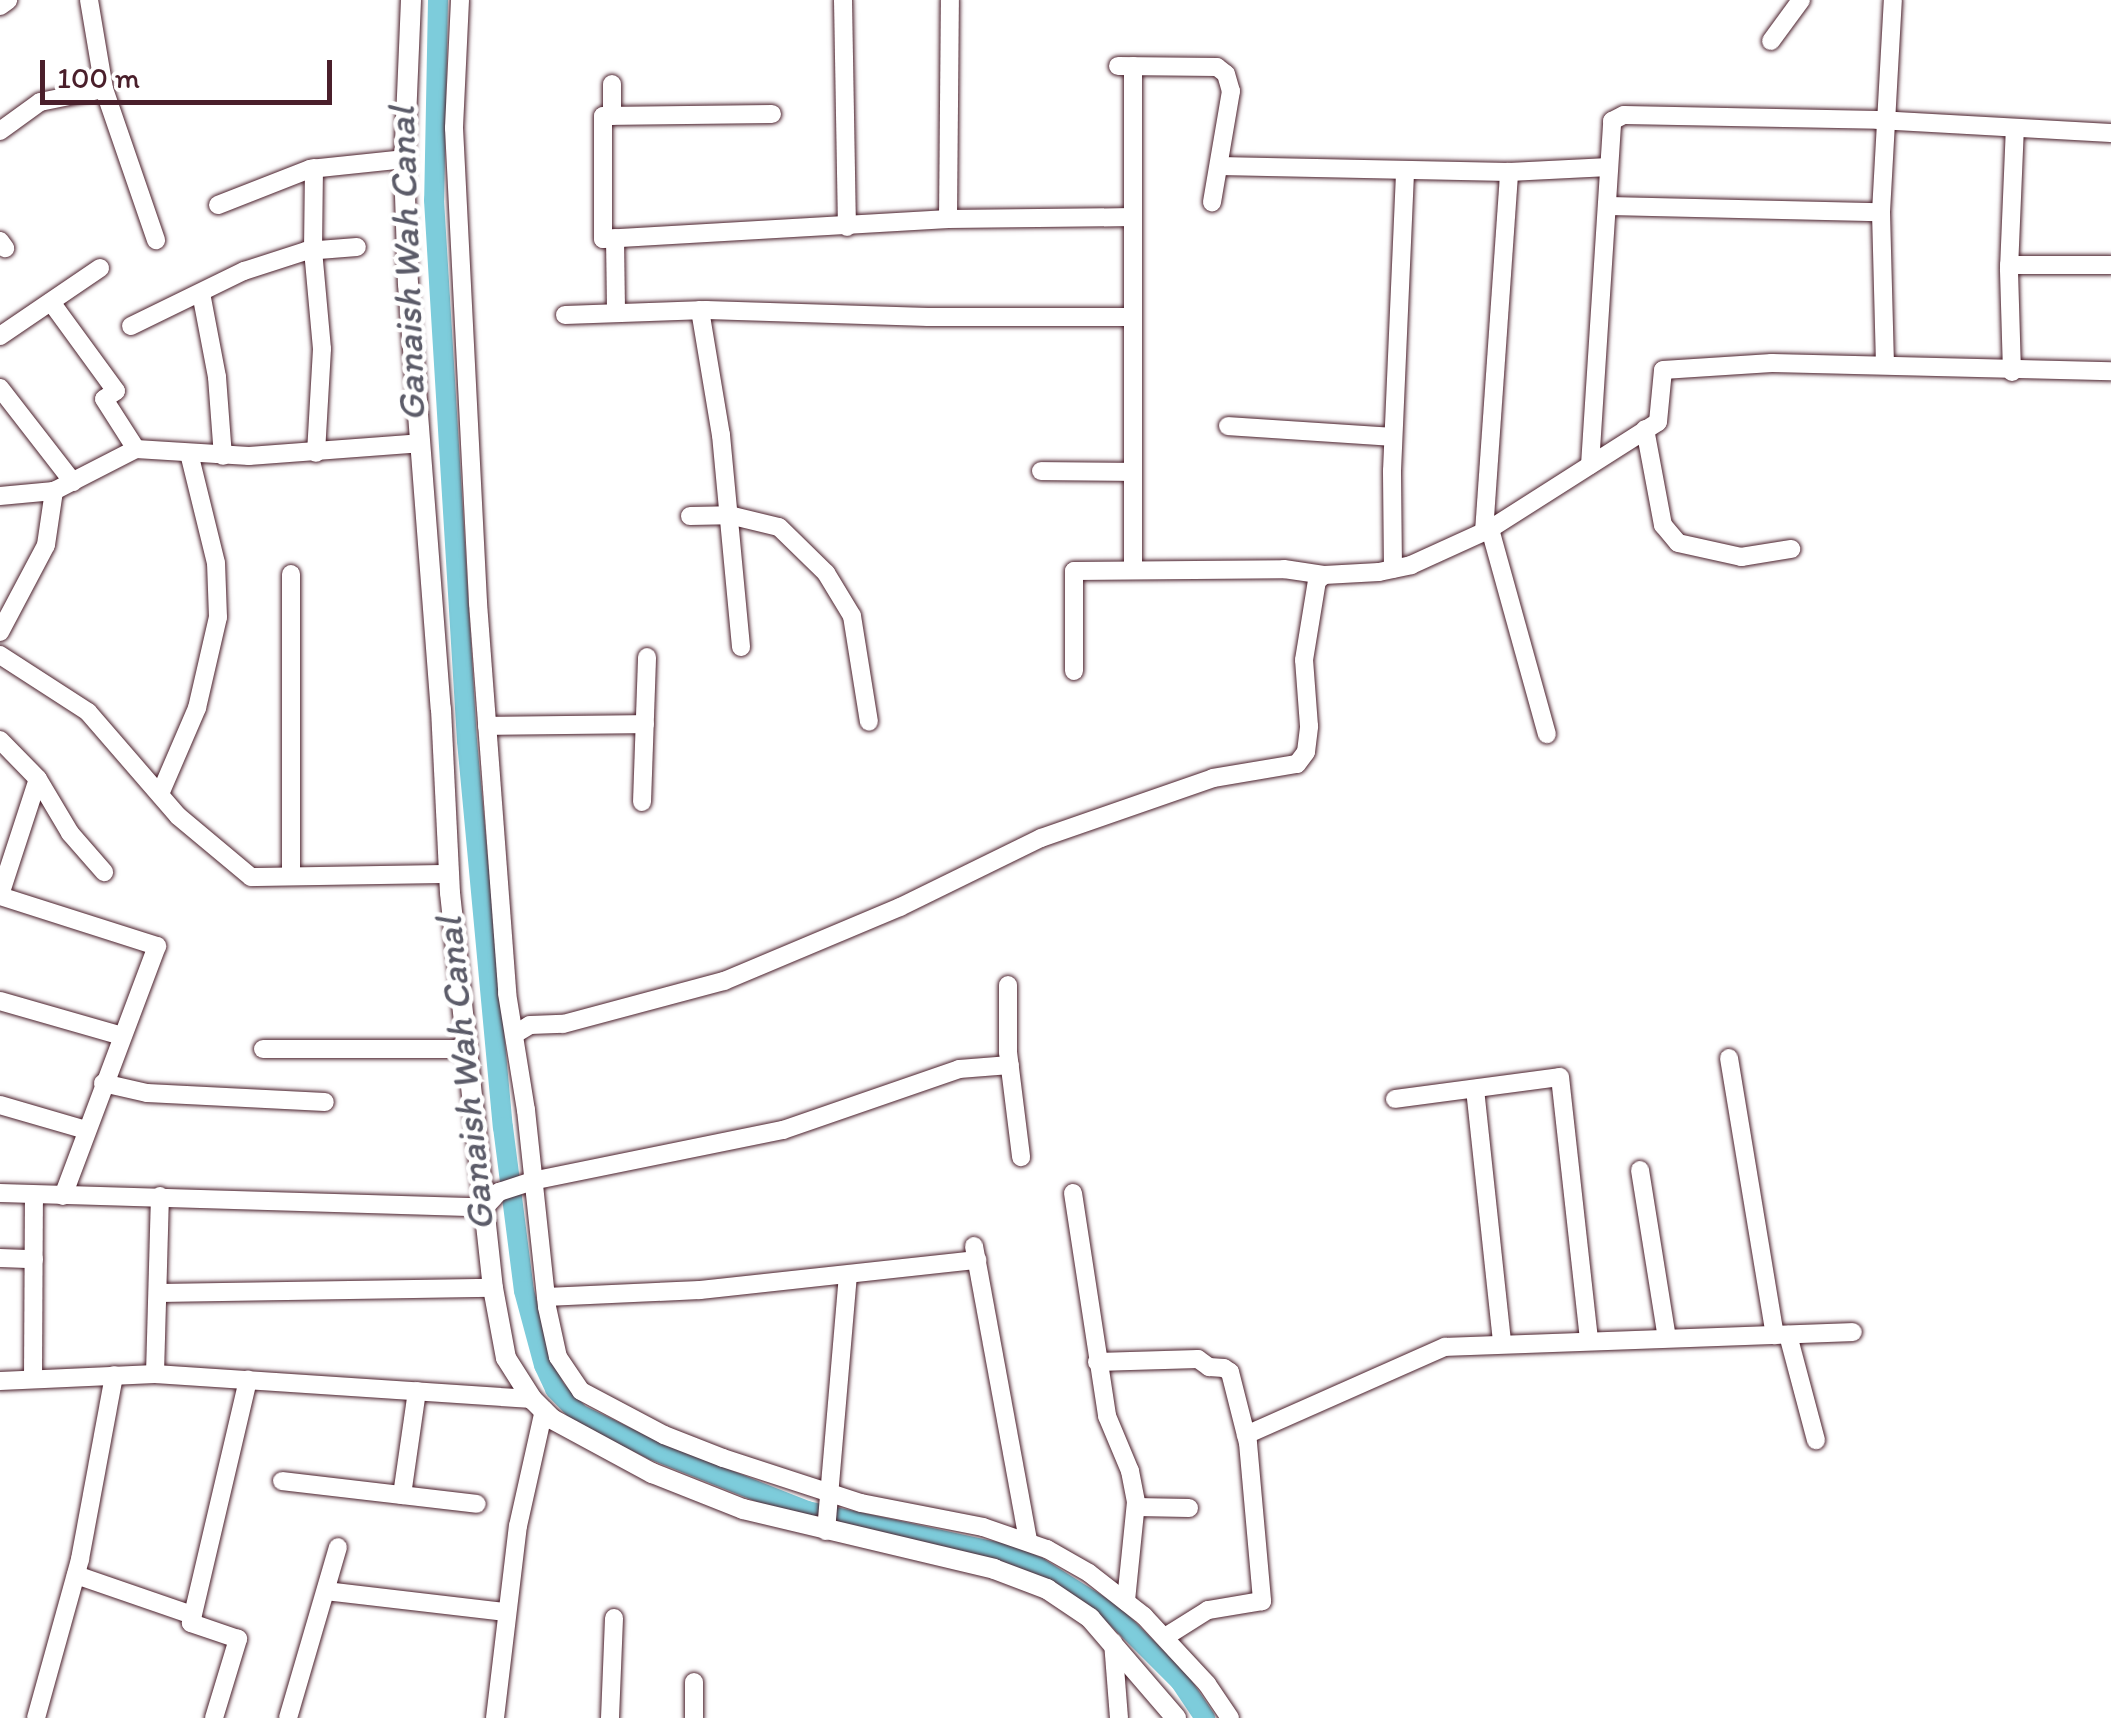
<!DOCTYPE html>
<style>
body{margin:0}
#map{position:relative;width:2111px;height:1718px;overflow:hidden;background:#fff;font-family:Itim,sans-serif}
div>[style]{position:absolute}
.canal>*{height:20px;margin:-10px;padding:0 10px;transform-origin:10px;border-radius:10px;background:#7dccdb}
.roads{filter:drop-shadow(0 0 2px #4a1f2b) drop-shadow(0 0 2px #4a1f2b)}
.minor>*{height:18px;margin:-9px;padding:0 9px;transform-origin:9px;border-radius:9px;background:#fff}
.tertiary>*{height:20px;margin:-10px;padding:0 10px;transform-origin:10px;border-radius:10px;background:#fff}
span{translate:-50% -50%;white-space:nowrap;text-align:center;line-height:1.15;-webkit-text-stroke:9px #fff;paint-order:stroke}
.water-label{font-size:38px;color:#5c5c69;font-style:italic}
.scale{position:absolute;left:40px;top:60px;width:292px;height:45px;box-sizing:border-box;border:5px solid #4a1f2b;border-top:0;padding-left:12px;font-size:30px;line-height:35px;white-space:nowrap;color:#4a1f2b;-webkit-text-stroke:8px #fff;paint-order:stroke}
</style>
<div id="map">
<div class="canal">
<i style="left:438px;top:0;width:200px;rotate:91.1deg"></i>
<i style="left:434px;top:200px;width:542px;rotate:86.51deg"></i>
<i style="left:467px;top:741px;width:388px;rotate:84.7deg"></i>
<i style="left:503px;top:1127px;width:165px;rotate:82.7deg"></i>
<i style="left:524px;top:1291px;width:77px;rotate:74.9deg"></i>
<i style="left:544px;top:1365px;width:26px;rotate:65deg"></i>
<i style="left:555px;top:1389px;width:35px;rotate:46deg"></i>
<i style="left:579px;top:1414px;width:82px;rotate:25.9deg"></i>
<i style="left:653px;top:1450px;width:166px;rotate:21.6deg"></i>
<i style="left:807px;top:1511px;width:208px;rotate:12.2deg"></i>
<i style="left:1010px;top:1555px;width:30px;rotate:23deg"></i>
<i style="left:1038px;top:1567px;width:89px;rotate:32.1deg"></i>
<i style="left:1113px;top:1614px;width:95px;rotate:45deg"></i>
<i style="left:1180px;top:1681px;width:45px;rotate:56deg"></i>
</div>
<div class="roads">
<div class="minor">
<i style="left:89px;top:0;width:90px;rotate:80.4deg"></i>
<i style="left:104px;top:89px;width:160px;rotate:71deg"></i>
<i style="left:460px;top:0;width:128px;rotate:92.7deg"></i>
<i style="left:454px;top:128px;width:476px;rotate:87.1deg"></i>
<i style="left:478px;top:603px;width:391px;rotate:85.7deg"></i>
<i style="left:507px;top:993px;width:119px;rotate:80.8deg"></i>
<i style="left:526px;top:1110px;width:198px;rotate:83.9deg"></i>
<i style="left:547px;top:1307px;width:51px;rotate:77.6deg"></i>
<i style="left:558px;top:1357px;width:41px;rotate:55.9deg"></i>
<i style="left:581px;top:1391px;width:94px;rotate:27.9deg"></i>
<i style="left:664px;top:1435px;width:63px;rotate:21.3deg"></i>
<i style="left:723px;top:1458px;width:145px;rotate:18.1deg"></i>
<i style="left:861px;top:1503px;width:124px;rotate:11.1deg"></i>
<i style="left:983px;top:1527px;width:68px;rotate:19deg"></i>
<i style="left:1047px;top:1549px;width:48px;rotate:29.7deg"></i>
<i style="left:1089px;top:1573px;width:70px;rotate:38deg"></i>
<i style="left:1144px;top:1616px;width:93px;rotate:47.2deg"></i>
<i style="left:1207px;top:1684px;width:41px;rotate:55.9deg"></i>
<i style="left:843px;top:0;width:227px;rotate:89deg"></i>
<i style="left:1771px;top:41px;width:51px;rotate:-53.8deg"></i>
<i style="left:1118px;top:66px;width:99px;rotate:0.6deg"></i>
<i style="left:1217px;top:67px;width:11px;rotate:38deg"></i>
<i style="left:1226px;top:74px;width:18px;rotate:74deg"></i>
<i style="left:1231px;top:91px;width:113px;rotate:99.7deg"></i>
<i style="left:1133px;top:66px;width:503px;rotate:90deg"></i>
<i style="left:612px;top:84px;width:32px;rotate:90deg"></i>
<i style="left:772px;top:114px;width:169px;rotate:179.3deg"></i>
<i style="left:603px;top:116px;width:123px;rotate:90deg"></i>
<i style="left:603px;top:239px;width:346px;rotate:-3.3deg"></i>
<i style="left:948px;top:219px;width:184px;rotate:-0.6deg"></i>
<i style="left:0;top:131px;width:49px;rotate:-35.9deg"></i>
<i style="left:40px;top:102px;width:65px;rotate:-11.5deg"></i>
<i style="left:1219px;top:166px;width:290px;rotate:1.2deg"></i>
<i style="left:1509px;top:172px;width:100px;rotate:-2.9deg"></i>
<i style="left:314px;top:168px;width:82px;rotate:90.7deg"></i>
<i style="left:313px;top:250px;width:99px;rotate:84.8deg"></i>
<i style="left:322px;top:349px;width:104px;rotate:93.3deg"></i>
<i style="left:218px;top:205px;width:99px;rotate:-21.4deg"></i>
<i style="left:310px;top:169px;width:96px;rotate:-6deg"></i>
<i style="left:1607px;top:206px;width:274px;rotate:1.3deg"></i>
<i style="left:948px;top:219px;width:219px;rotate:-89.5deg"></i>
<i style="left:615px;top:238px;width:75px;rotate:89.2deg"></i>
<i style="left:0;top:241px;width:9px;rotate:54deg"></i>
<i style="left:2009px;top:265px;width:102px"></i>
<i style="left:201px;top:293px;width:86px;rotate:79.2deg"></i>
<i style="left:217px;top:377px;width:79px;rotate:85.7deg"></i>
<i style="left:51px;top:302px;width:110px;rotate:53.9deg"></i>
<i style="left:116px;top:391px;width:14px;rotate:146deg"></i>
<i style="left:104px;top:399px;width:59px;rotate:57.4deg"></i>
<i style="left:700px;top:310px;width:127px;rotate:80.5deg"></i>
<i style="left:721px;top:435px;width:213px;rotate:84.6deg"></i>
<i style="left:565px;top:315px;width:141px;rotate:-2deg"></i>
<i style="left:706px;top:310px;width:222px;rotate:1.8deg"></i>
<i style="left:928px;top:317px;width:203px"></i>
<i style="left:131px;top:326px;width:126px;rotate:-26deg"></i>
<i style="left:244px;top:271px;width:65px;rotate:-17.9deg"></i>
<i style="left:306px;top:251px;width:51px;rotate:-4.5deg"></i>
<i style="left:0;top:336px;width:121px;rotate:-34.2deg"></i>
<i style="left:1885px;top:365px;width:153px;rotate:-91.5deg"></i>
<i style="left:1881px;top:212px;width:212px;rotate:-86.8deg"></i>
<i style="left:2012px;top:372px;width:103px;rotate:-91.7deg"></i>
<i style="left:2009px;top:269px;width:141px;rotate:-87.6deg"></i>
<i style="left:0;top:388px;width:119px;rotate:52.2deg"></i>
<i style="left:1228px;top:426px;width:165px;rotate:3.8deg"></i>
<i style="left:1645px;top:429px;width:98px;rotate:79.4deg"></i>
<i style="left:1663px;top:525px;width:23px;rotate:50deg"></i>
<i style="left:1678px;top:543px;width:65px;rotate:12.5deg"></i>
<i style="left:1741px;top:557px;width:51px;rotate:-9.1deg"></i>
<i style="left:1590px;top:465px;width:345px;rotate:-86.3deg"></i>
<i style="left:1612px;top:121px;width:13px;rotate:-27deg"></i>
<i style="left:1624px;top:115px;width:254px;rotate:1.1deg"></i>
<i style="left:1878px;top:120px;width:233px;rotate:3.2deg"></i>
<i style="left:1041px;top:471px;width:91px;rotate:0.6deg"></i>
<i style="left:0;top:496px;width:54px;rotate:-5.3deg"></i>
<i style="left:54px;top:491px;width:92px;rotate:-27.1deg"></i>
<i style="left:136px;top:449px;width:113px;rotate:3.5deg"></i>
<i style="left:249px;top:456px;width:171px;rotate:-4.3deg"></i>
<i style="left:690px;top:516px;width:39px;rotate:-1deg"></i>
<i style="left:729px;top:515px;width:51px;rotate:13.5deg"></i>
<i style="left:779px;top:527px;width:66px;rotate:44.4deg"></i>
<i style="left:826px;top:573px;width:50px;rotate:58.8deg"></i>
<i style="left:852px;top:616px;width:107px;rotate:80.9deg"></i>
<i style="left:1490px;top:529px;width:213px;rotate:74.5deg"></i>
<i style="left:1484px;top:532px;width:361px;rotate:-86deg"></i>
<i style="left:1393px;top:569px;width:98px;rotate:-90.6deg"></i>
<i style="left:1392px;top:471px;width:301px;rotate:-87.5deg"></i>
<i style="left:0;top:632px;width:98px;rotate:-62.1deg"></i>
<i style="left:46px;top:545px;width:55px;rotate:-81.6deg"></i>
<i style="left:0;top:655px;width:105px;rotate:32.9deg"></i>
<i style="left:88px;top:712px;width:138px;rotate:49.1deg"></i>
<i style="left:178px;top:816px;width:95px;rotate:39.9deg"></i>
<i style="left:251px;top:877px;width:198px;rotate:-0.9deg"></i>
<i style="left:1074px;top:671px;width:100px;rotate:-90deg"></i>
<i style="left:1074px;top:571px;width:210px;rotate:-0.5deg"></i>
<i style="left:1284px;top:569px;width:40px;rotate:8.5deg"></i>
<i style="left:1324px;top:575px;width:55px;rotate:-3.1deg"></i>
<i style="left:1379px;top:572px;width:33px;rotate:-12deg"></i>
<i style="left:1411px;top:565px;width:87px;rotate:-24.5deg"></i>
<i style="left:1490px;top:529px;width:199px;rotate:-32.5deg"></i>
<i style="left:1658px;top:422px;width:52px;rotate:-84.5deg"></i>
<i style="left:1663px;top:370px;width:109px;rotate:-3.7deg"></i>
<i style="left:1772px;top:363px;width:339px;rotate:1.4deg"></i>
<i style="left:487px;top:726px;width:158px;rotate:-0.7deg"></i>
<i style="left:0;top:740px;width:54px;rotate:45.7deg"></i>
<i style="left:38px;top:779px;width:63px;rotate:59.3deg"></i>
<i style="left:70px;top:833px;width:52px;rotate:48.9deg"></i>
<i style="left:160px;top:794px;width:94px;rotate:-66.7deg"></i>
<i style="left:197px;top:708px;width:93px;rotate:-77deg"></i>
<i style="left:218px;top:617px;width:54px;rotate:-92.1deg"></i>
<i style="left:216px;top:563px;width:113px;rotate:-103.8deg"></i>
<i style="left:642px;top:802px;width:145px;rotate:-88deg"></i>
<i style="left:291px;top:876px;width:302px;rotate:-90deg"></i>
<i style="left:0;top:895px;width:122px;rotate:-71.9deg"></i>
<i style="left:0;top:896px;width:165px;rotate:17.7deg"></i>
<i style="left:157px;top:946px;width:267px;rotate:110.6deg"></i>
<i style="left:1008px;top:985px;width:67px;rotate:90deg"></i>
<i style="left:1008px;top:1052px;width:106px;rotate:82.9deg"></i>
<i style="left:0;top:1001px;width:127px;rotate:16deg"></i>
<i style="left:515px;top:1034px;width:17px;rotate:-31deg"></i>
<i style="left:530px;top:1025px;width:33px;rotate:-2deg"></i>
<i style="left:563px;top:1024px;width:167px;rotate:-15deg"></i>
<i style="left:724px;top:981px;width:191px;rotate:-22.8deg"></i>
<i style="left:900px;top:907px;width:157px;rotate:-26.1deg"></i>
<i style="left:1041px;top:838px;width:182px;rotate:-19.2deg"></i>
<i style="left:1213px;top:778px;width:85px;rotate:-9.5deg"></i>
<i style="left:1297px;top:764px;width:15px;rotate:-53deg"></i>
<i style="left:1306px;top:752px;width:26px;rotate:-83deg"></i>
<i style="left:1309px;top:726px;width:66px;rotate:-94.3deg"></i>
<i style="left:1304px;top:660px;width:80px;rotate:-80.7deg"></i>
<i style="left:1317px;top:581px;width:9px;rotate:-41deg"></i>
<i style="left:263px;top:1049px;width:205px"></i>
<i style="left:1729px;top:1058px;width:281px;rotate:80.6deg"></i>
<i style="left:103px;top:1083px;width:45px;rotate:12.8deg"></i>
<i style="left:147px;top:1093px;width:178px;rotate:2.9deg"></i>
<i style="left:1475px;top:1089px;width:254px;rotate:83.9deg"></i>
<i style="left:1395px;top:1099px;width:166px;rotate:-7.6deg"></i>
<i style="left:1560px;top:1077px;width:265px;rotate:83.7deg"></i>
<i style="left:0;top:1105px;width:90px;rotate:16.2deg"></i>
<i style="left:1640px;top:1170px;width:170px;rotate:80.9deg"></i>
<i style="left:0;top:1193px;width:485px;rotate:1.7deg"></i>
<i style="left:485px;top:1207px;width:21px;rotate:-47deg"></i>
<i style="left:499px;top:1192px;width:35px;rotate:-18deg"></i>
<i style="left:532px;top:1181px;width:256px;rotate:-11.5deg"></i>
<i style="left:783px;top:1130px;width:186px;rotate:-19.1deg"></i>
<i style="left:959px;top:1069px;width:51px;rotate:-4.5deg"></i>
<i style="left:1073px;top:1193px;width:226px;rotate:81.3deg"></i>
<i style="left:1107px;top:1416px;width:60px;rotate:67.3deg"></i>
<i style="left:1130px;top:1471px;width:32px;rotate:79deg"></i>
<i style="left:1136px;top:1502px;width:100px;rotate:95.8deg"></i>
<i style="left:974px;top:1246px;width:300px;rotate:79.6deg"></i>
<i style="left:0;top:1258px;width:34px;rotate:2deg"></i>
<i style="left:159px;top:1293px;width:334px;rotate:-0.9deg"></i>
<i style="left:546px;top:1297px;width:154px;rotate:-2.6deg"></i>
<i style="left:700px;top:1290px;width:279px;rotate:-6.2deg"></i>
<i style="left:1788px;top:1335px;width:109px;rotate:75.1deg"></i>
<i style="left:1097px;top:1362px;width:101px;rotate:-1.7deg"></i>
<i style="left:1198px;top:1359px;width:14px;rotate:36deg"></i>
<i style="left:1209px;top:1367px;width:15px;rotate:4deg"></i>
<i style="left:1224px;top:1368px;width:7px;rotate:34deg"></i>
<i style="left:1230px;top:1372px;width:73px;rotate:75.8deg"></i>
<i style="left:1248px;top:1443px;width:159px;rotate:84.9deg"></i>
<i style="left:1262px;top:1601px;width:55px;rotate:170.5deg"></i>
<i style="left:1208px;top:1610px;width:51px;rotate:147.9deg"></i>
<i style="left:155px;top:1374px;width:178px;rotate:-88.4deg"></i>
<i style="left:33px;top:1378px;width:183px;rotate:-89.7deg"></i>
<i style="left:0;top:1381px;width:155px;rotate:-2.6deg"></i>
<i style="left:155px;top:1374px;width:378px;rotate:3.8deg"></i>
<i style="left:1246px;top:1435px;width:218px;rotate:-23.9deg"></i>
<i style="left:1445px;top:1347px;width:408px;rotate:-2.1deg"></i>
<i style="left:282px;top:1481px;width:196px;rotate:6.7deg"></i>
<i style="left:402px;top:1495px;width:105px;rotate:-81.8deg"></i>
<i style="left:1136px;top:1507px;width:53px;rotate:1.1deg"></i>
<i style="left:826px;top:1531px;width:256px;rotate:-85.1deg"></i>
<i style="left:76px;top:1575px;width:123px;rotate:19deg"></i>
<i style="left:326px;top:1591px;width:181px;rotate:6.7deg"></i>
<i style="left:1113px;top:1642px;width:76px;rotate:85.5deg"></i>
<i style="left:694px;top:1682px;width:36px;rotate:90deg"></i>
<i style="left:36px;top:1718px;width:165px;rotate:-74.5deg"></i>
<i style="left:80px;top:1559px;width:187px;rotate:-79.5deg"></i>
<i style="left:214px;top:1718px;width:83px;rotate:-73.1deg"></i>
<i style="left:238px;top:1639px;width:50px;rotate:-161.2deg"></i>
<i style="left:191px;top:1623px;width:250px;rotate:-76.8deg"></i>
<i style="left:288px;top:1718px;width:178px;rotate:-73.7deg"></i>
<i style="left:495px;top:1718px;width:193px;rotate:-83.2deg"></i>
<i style="left:518px;top:1526px;width:119px;rotate:-77.4deg"></i>
<i style="left:610px;top:1718px;width:100px;rotate:-87.7deg"></i>
</div>
<div class="tertiary">
<i style="left:411px;top:0;width:165px;rotate:92.4deg"></i>
<i style="left:404px;top:165px;width:119px;rotate:88.1deg"></i>
<i style="left:408px;top:284px;width:426px;rotate:85.6deg"></i>
<i style="left:441px;top:709px;width:184px;rotate:87.2deg"></i>
<i style="left:450px;top:893px;width:397px;rotate:83.8deg"></i>
<i style="left:493px;top:1288px;width:71px;rotate:79.5deg"></i>
<i style="left:506px;top:1358px;width:49px;rotate:57.6deg"></i>
<i style="left:532px;top:1399px;width:28px;rotate:45deg"></i>
<i style="left:552px;top:1419px;width:114px;rotate:28.4deg"></i>
<i style="left:652px;top:1473px;width:98px;rotate:21.6deg"></i>
<i style="left:743px;top:1509px;width:258px;rotate:13.4deg"></i>
<i style="left:994px;top:1569px;width:57px;rotate:20.7deg"></i>
<i style="left:1047px;top:1589px;width:52px;rotate:34deg"></i>
<i style="left:1090px;top:1618px;width:132px;rotate:49.3deg"></i>
<i style="left:0;top:5px;width:9px;rotate:-36deg"></i>
</div>
</div>
<div class="water-label">
<span style="left:407px;top:264px;rotate:-92deg">Ganaish Wah Canal</span>
<span style="left:465px;top:1074px;rotate:-96deg">Ganaish Wah Canal</span>
</div>
<div class="scale">100 m</div>
</div>
